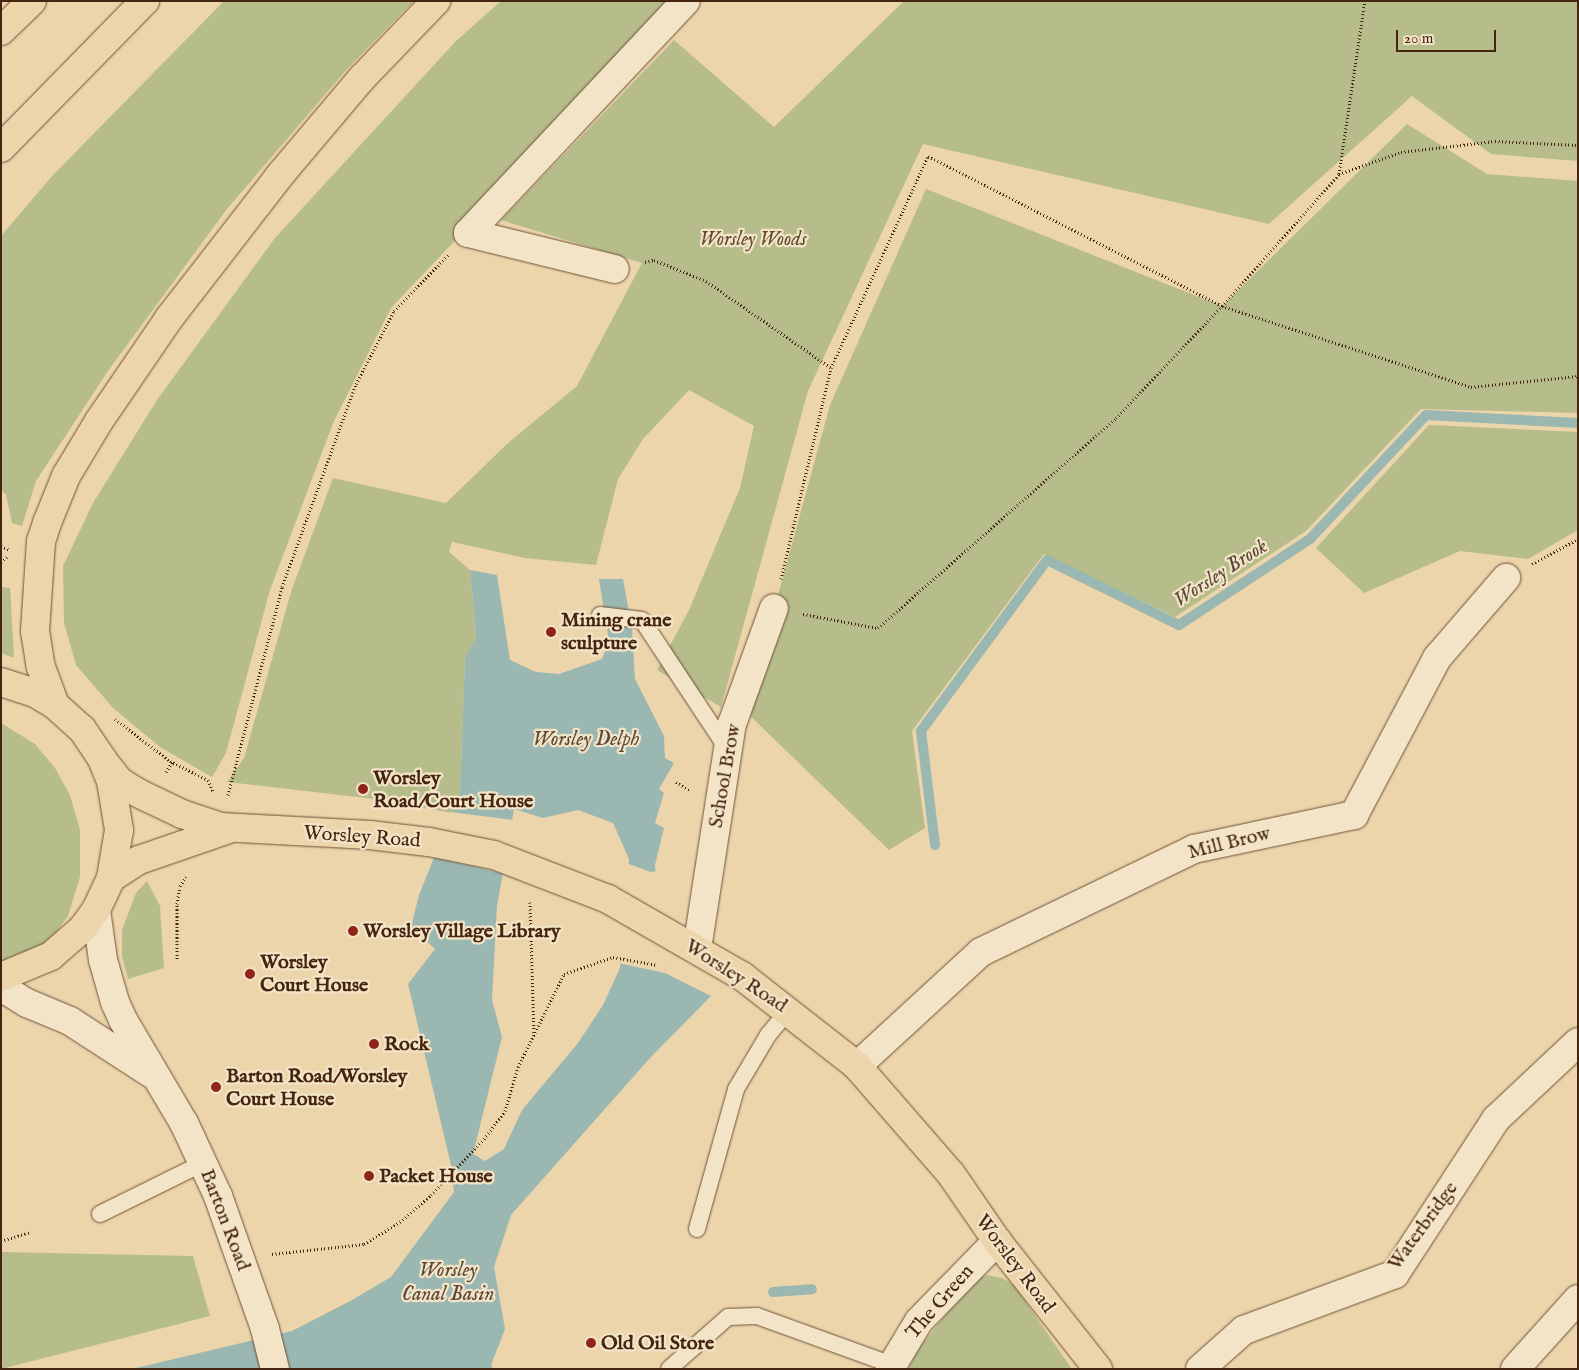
<!DOCTYPE html>
<style>
body{margin:0}
#map{position:relative;width:1579px;height:1370px;overflow:hidden;background:#ecd5ab;font-family:"IM FELL English",serif}
div>[style]{position:absolute}
.green>*{inset:0;background:#b6bd8a}
.water>*{inset:0;background:#9ab7b1}
.pier>*{inset:0;background:#ecd5ab}
.stream>*{height:10px;margin:-5px;padding:0 5px;transform-origin:5px;border-radius:5px;background:#9ab7b1}
.path>*{height:3px;margin-top:-1.5px;transform-origin:0;background:repeating-linear-gradient(90deg,#452410 0 1px,transparent 0 3.5px)}
.roads{filter:drop-shadow(0 0 1px #6f5037) drop-shadow(0 0 1px #6f5037)}
.service>*{height:16px;margin:-8px;padding:0 8px;transform-origin:8px;border-radius:8px;background:#f3e4c8}
.minor>*{height:28px;margin:-14px;padding:0 14px;transform-origin:14px;border-radius:14px;background:#f3e4c8}
.secondary>*{height:28px;margin:-14px;padding:0 14px;transform-origin:14px;border-radius:14px;background:#f3e4c8}
.primary>*{height:28px;margin:-14px;padding:0 14px;transform-origin:14px;border-radius:14px;background:#ecd5ab}
.trunk>*{height:28px;margin:-14px;padding:0 14px;transform-origin:14px;border-radius:14px;background:#ecd5ab}
.motorway>*{height:28px;margin:-14px;padding:0 14px;transform-origin:14px;border-radius:14px;background:#ecd5ab}
.dots>*{width:14px;height:14px;translate:-50% -50%;box-sizing:border-box;border:2px solid #f3e4c8;border-radius:50%}
span{translate:-50% -50%;white-space:nowrap;text-align:center;line-height:1.15;-webkit-text-stroke:4.5px #f3e4c8;paint-order:stroke}
.park-label{font-size:20px;color:#614a2e;font-style:italic}
.poi-label{font-size:20px;color:#452410;font-weight:700}
.left{translate:0 -50%;text-align:left}
.street-label{font-size:20px;color:#452410}
.water-label{font-size:21px;color:#5a4938;font-style:italic}
.frame{position:absolute;inset:0;border:2px solid #452410;pointer-events:none}
.scale{position:absolute;left:1396px;top:30px;width:100px;height:22px;box-sizing:border-box;border:2px solid #452410;border-top:0;padding-left:6px;font-size:15px;line-height:18px;white-space:nowrap;color:#452410;-webkit-text-stroke:4px #f3e4c8;paint-order:stroke}
</style>
<div id="map">
<div class="green">
<i style="clip-path:polygon(224px 1px,414px 1px,347px 69px,227px 209px,108px 371px,36px 481px,22px 526px,12px 523px,6px 495px,1px 490px,1px 236px,53px 175px)"></i>
<i style="clip-path:polygon(501px 1px,683px 1px,391px 308px,334px 421px,270px 590px,226px 753px,212px 777px,160px 747px,113px 708px,76px 665px,64px 623px,63px 566px,93px 503px,157px 400px,275px 238px,456px 41px)"></i>
<i style="clip-path:polygon(904px 1px,1578px 1px,1578px 161px,1491px 154px,1412px 96px,1269px 224px,923px 144px,808px 391px,721px 707px,657px 670px,689px 610px,740px 488px,754px 426px,689px 390px,643px 439px,618px 479px,596px 565px,525px 558px,452px 542px,449px 552px,470px 570px,476px 638px,465px 658px,460px 793px,452px 813px,374px 799px,227px 782px,244px 758px,291px 592px,333px 478px,446px 503px,508px 443px,577px 386px,642px 263px,501px 220px,674px 40px,774px 127px)"></i>
<i style="clip-path:polygon(1407px 124px,1487px 174px,1578px 181px,1578px 413px,1421px 409px,1306px 531px,1175px 617px,1044px 554px,912px 731px,925px 828px,889px 850px,746px 712px,830px 405px,926px 189px,1222px 306px)"></i>
<i style="clip-path:polygon(1429px 425px,1578px 432px,1578px 530px,1528px 559px,1460px 551px,1364px 593px,1316px 548px)"></i>
<i style="clip-path:polygon(1px 587px,10px 588px,14px 658px,1px 653px)"></i>
<i style="clip-path:polygon(1px 723px,35px 744px,55px 768px,70px 795px,80px 830px,80px 877px,68px 916px,47px 945px,1px 967px)"></i>
<i style="clip-path:polygon(147px 881px,160px 906px,164px 968px,128px 979px,122px 956px,122px 930px,136px 893px)"></i>
<i style="clip-path:polygon(1px 1252px,193px 1256px,210px 1316px,1px 1369px)"></i>
<i style="clip-path:polygon(988px 1275px,1002px 1278px,1014px 1285px,1072px 1369px,908px 1369px,919px 1348px,974px 1279px)"></i>
</div>
<div class="water">
<i style="clip-path:polygon(evenodd,470px 570px,497px 575px,510px 660px,536px 672px,559px 674px,602px 659px,609px 641px,599px 579px,623px 579px,632px 629px,635px 679px,664px 736px,665px 758px,674px 763px,659px 789px,664px 793px,655px 823px,664px 828px,655px 865px,665px 973px,711px 996px,650px 1058px,511px 1215px,494px 1267px,505px 1329px,491px 1365px,493px 1369px,132px 1369px,292px 1331px,352px 1300px,391px 1277px,454px 1192px,451px 1165px,408px 984px,435px 949px,411px 927px,419px 895px,460px 793px,465px 658px,476px 637px,470px 570px,514px 809px,543px 818px,578px 810px,613px 823px,629px 859px,620px 968px,603px 1005px,578px 1043px,522px 1110px,504px 1149px,485px 1161px,473px 1154px,502px 1037px,492px 1000px,497px 906px,514px 809px)"></i>
</div>
<div class="pier">
<i style="clip-path:polygon(450px 812px,515px 820px,505px 874px,432px 856px)"></i>
<i style="clip-path:polygon(626px 863px,651px 872px,658px 871px,665px 973px,618px 963px)"></i>
</div>
<div class="stream">
<i style="left:935px;top:845px;width:115px;rotate:-97deg"></i>
<i style="left:921px;top:731px;width:212px;rotate:-53.6deg"></i>
<i style="left:1047px;top:560px;width:147px;rotate:26.2deg"></i>
<i style="left:1179px;top:625px;width:157px;rotate:-33.3deg"></i>
<i style="left:1310px;top:539px;width:170px;rotate:-46.9deg"></i>
<i style="left:1426px;top:415px;width:152px;rotate:3deg"></i>
<i style="left:773px;top:1292px;width:39px;rotate:-4deg"></i>
</div>
<div class="path">
<i style="left:1339px;top:174px;width:175px;rotate:-81.5deg"></i>
<i style="left:645px;top:262px;width:9px;rotate:-13deg"></i>
<i style="left:654px;top:260px;width:56px;rotate:22deg"></i>
<i style="left:706px;top:281px;width:152px;rotate:34.8deg"></i>
<i style="left:1px;top:546px;width:10px;rotate:24deg"></i>
<i style="left:1px;top:562px;width:9px;rotate:-41deg"></i>
<i style="left:1532px;top:564px;width:52px;rotate:-28.5deg"></i>
<i style="left:781px;top:579px;width:217px;rotate:-76.7deg"></i>
<i style="left:831px;top:368px;width:233px;rotate:-65.4deg"></i>
<i style="left:928px;top:156px;width:330px;rotate:27deg"></i>
<i style="left:1222px;top:306px;width:176px;rotate:-48.4deg"></i>
<i style="left:1339px;top:174px;width:66px;rotate:-19.5deg"></i>
<i style="left:1401px;top:152px;width:95px;rotate:-6.7deg"></i>
<i style="left:1495px;top:141px;width:83px;rotate:2.8deg"></i>
<i style="left:803px;top:614px;width:76px;rotate:10.6deg"></i>
<i style="left:878px;top:628px;width:317px;rotate:-41.4deg"></i>
<i style="left:1116px;top:418px;width:154px;rotate:-46.6deg"></i>
<i style="left:1222px;top:306px;width:262px;rotate:18deg"></i>
<i style="left:1471px;top:387px;width:108px;rotate:-5.9deg"></i>
<i style="left:115px;top:719px;width:69px;rotate:37.4deg"></i>
<i style="left:170px;top:761px;width:42px;rotate:26.6deg"></i>
<i style="left:208px;top:780px;width:12px;rotate:66deg"></i>
<i style="left:166px;top:772px;width:12px;rotate:-59deg"></i>
<i style="left:676px;top:782px;width:17px;rotate:31deg"></i>
<i style="left:228px;top:795px;width:215px;rotate:-75.4deg"></i>
<i style="left:282px;top:587px;width:216px;rotate:-70deg"></i>
<i style="left:356px;top:384px;width:82px;rotate:-62.5deg"></i>
<i style="left:394px;top:311px;width:78px;rotate:-46deg"></i>
<i style="left:530px;top:902px;width:131px;rotate:88.3deg"></i>
<i style="left:177px;top:959px;width:55px;rotate:-90deg"></i>
<i style="left:177px;top:904px;width:18px;rotate:-81deg"></i>
<i style="left:180px;top:886px;width:11px;rotate:-56deg"></i>
<i style="left:1px;top:1241px;width:31px;rotate:-17deg"></i>
<i style="left:272px;top:1254px;width:93px;rotate:-6.2deg"></i>
<i style="left:364px;top:1244px;width:42px;rotate:-31.4deg"></i>
<i style="left:400px;top:1222px;width:41px;rotate:-41.1deg"></i>
<i style="left:431px;top:1195px;width:77px;rotate:-46.6deg"></i>
<i style="left:484px;top:1139px;width:35px;rotate:-53deg"></i>
<i style="left:505px;top:1111px;width:46px;rotate:-73.5deg"></i>
<i style="left:518px;top:1067px;width:104px;rotate:-63.7deg"></i>
<i style="left:564px;top:974px;width:52px;rotate:-19.1deg"></i>
<i style="left:613px;top:957px;width:45px;rotate:10.3deg"></i>
</div>
<div class="roads">
<div class="service">
<i style="left:600px;top:615px;width:42px;rotate:6.8deg"></i>
<i style="left:642px;top:620px;width:156px;rotate:56.5deg"></i>
<i style="left:100px;top:1214px;width:115px;rotate:-26.3deg"></i>
<i style="left:697px;top:1229px;width:145px;rotate:-74.4deg"></i>
<i style="left:736px;top:1089px;width:63px;rotate:-59.3deg"></i>
<i style="left:768px;top:1035px;width:33px;rotate:-50deg"></i>
<i style="left:669px;top:1369px;width:79px;rotate:-41.4deg"></i>
<i style="left:728px;top:1317px;width:29px;rotate:-2deg"></i>
<i style="left:757px;top:1316px;width:144px;rotate:19.9deg"></i>
</div>
<div class="minor">
<i style="left:468px;top:233px;width:318px;rotate:-46.8deg"></i>
<i style="left:468px;top:233px;width:151px;rotate:13.8deg"></i>
<i style="left:697px;top:949px;width:228px;rotate:-81.2deg"></i>
<i style="left:732px;top:724px;width:123px;rotate:-70.1deg"></i>
<i style="left:857px;top:1066px;width:168px;rotate:-42.6deg"></i>
<i style="left:981px;top:952px;width:237px;rotate:-25.8deg"></i>
<i style="left:1194px;top:849px;width:164px;rotate:-12deg"></i>
<i style="left:1354px;top:815px;width:178px;rotate:-62.1deg"></i>
<i style="left:1437px;top:658px;width:106px;rotate:-49.2deg"></i>
<i style="left:890px;top:1369px;width:56px;rotate:-58.9deg"></i>
<i style="left:919px;top:1321px;width:112px;rotate:-45.7deg"></i>
<i style="left:1200px;top:1369px;width:59px;rotate:-41.6deg"></i>
<i style="left:1244px;top:1330px;width:161px;rotate:-20.3deg"></i>
<i style="left:1395px;top:1274px;width:185px;rotate:-56.9deg"></i>
<i style="left:1496px;top:1119px;width:112px;rotate:-43.2deg"></i>
<i style="left:1515px;top:1369px;width:94px;rotate:-48deg"></i>
</div>
<div class="secondary">
<i style="left:96px;top:910px;width:50px;rotate:82deg"></i>
<i style="left:103px;top:960px;width:44px;rotate:74.1deg"></i>
<i style="left:115px;top:1002px;width:20px;rotate:66deg"></i>
<i style="left:123px;top:1020px;width:120px;rotate:59.4deg"></i>
<i style="left:184px;top:1123px;width:81px;rotate:65deg"></i>
<i style="left:218px;top:1196px;width:141px;rotate:70.5deg"></i>
<i style="left:265px;top:1329px;width:41px;rotate:76deg"></i>
<i style="left:1px;top:987px;width:31px;rotate:32deg"></i>
<i style="left:27px;top:1003px;width:47px;rotate:22.7deg"></i>
<i style="left:70px;top:1021px;width:98px;rotate:32.9deg"></i>
</div>
<div class="primary">
<i style="left:102px;top:759px;width:28px;rotate:52deg"></i>
<i style="left:119px;top:781px;width:22px;rotate:32deg"></i>
<i style="left:138px;top:793px;width:49px;rotate:25.5deg"></i>
<i style="left:182px;top:814px;width:41px;rotate:18.4deg"></i>
<i style="left:221px;top:827px;width:149px;rotate:3.1deg"></i>
<i style="left:370px;top:835px;width:59px;rotate:6.8deg"></i>
<i style="left:429px;top:842px;width:66px;rotate:11.3deg"></i>
<i style="left:494px;top:855px;width:122px;rotate:21.1deg"></i>
<i style="left:608px;top:899px;width:155px;rotate:29.9deg"></i>
<i style="left:742px;top:976px;width:146px;rotate:38deg"></i>
<i style="left:857px;top:1066px;width:143px;rotate:49deg"></i>
<i style="left:951px;top:1174px;width:81px;rotate:55.5deg"></i>
<i style="left:997px;top:1241px;width:163px;rotate:51.7deg"></i>
<i style="left:111px;top:878px;width:33px;rotate:-33deg"></i>
<i style="left:139px;top:860px;width:95px;rotate:-19deg"></i>
</div>
<div class="trunk">
<i style="left:47px;top:523px;width:19px;rotate:108deg"></i>
<i style="left:41px;top:541px;width:90px;rotate:93.8deg"></i>
<i style="left:35px;top:631px;width:36px;rotate:81deg"></i>
<i style="left:41px;top:667px;width:40px;rotate:69.8deg"></i>
<i style="left:1px;top:682px;width:36px;rotate:18deg"></i>
<i style="left:35px;top:693px;width:23px;rotate:31deg"></i>
<i style="left:55px;top:705px;width:36px;rotate:42deg"></i>
<i style="left:82px;top:729px;width:36px;rotate:56deg"></i>
<i style="left:102px;top:759px;width:24px;rotate:68deg"></i>
<i style="left:111px;top:781px;width:50px;rotate:80.7deg"></i>
<i style="left:119px;top:830px;width:49px;rotate:99.5deg"></i>
<i style="left:111px;top:878px;width:35px;rotate:115deg"></i>
<i style="left:96px;top:910px;width:22px;rotate:126deg"></i>
<i style="left:83px;top:928px;width:43px;rotate:138.8deg"></i>
<i style="left:51px;top:956px;width:54px;rotate:157.2deg"></i>
</div>
<div class="motorway">
<i style="left:1px;top:31px;width:43px;rotate:-44.1deg"></i>
<i style="left:1px;top:148px;width:206px;rotate:-45.6deg"></i>
<i style="left:47px;top:523px;width:51px;rotate:-68deg"></i>
<i style="left:66px;top:476px;width:64px;rotate:-59deg"></i>
<i style="left:99px;top:421px;width:126px;rotate:-55.7deg"></i>
<i style="left:170px;top:317px;width:180px;rotate:-52.2deg"></i>
<i style="left:280px;top:175px;width:127px;rotate:-49.8deg"></i>
<i style="left:362px;top:78px;width:107px;rotate:-46.1deg"></i>
</div>
</div>
<div class="dots">
<i style="left:551px;top:632px;background:#8f2418"></i>
<i style="left:363px;top:789px;background:#8f2418"></i>
<i style="left:353px;top:931px;background:#8f2418"></i>
<i style="left:250px;top:974px;background:#8f2418"></i>
<i style="left:374px;top:1044px;background:#8f2418"></i>
<i style="left:216px;top:1087px;background:#8f2418"></i>
<i style="left:369px;top:1176px;background:#8f2418"></i>
<i style="left:591px;top:1343px;background:#8f2418"></i>
</div>
<div class="park-label">
<span style="left:753px;top:239px">Worsley Woods</span>
</div>
<div class="poi-label">
<span class="left" style="left:561px;top:632px">Mining crane<br>sculpture</span>
<span class="left" style="left:373px;top:790px">Worsley<br>Road/Court House</span>
<span class="left" style="left:363px;top:931px">Worsley Village Library</span>
<span class="left" style="left:260px;top:974px">Worsley<br>Court House</span>
<span class="left" style="left:384px;top:1044px">Rock</span>
<span class="left" style="left:226px;top:1088px">Barton Road/Worsley<br>Court House</span>
<span class="left" style="left:379px;top:1176px">Packet House</span>
<span class="left" style="left:601px;top:1343px">Old Oil Store</span>
</div>
<div class="street-label">
<span style="left:725px;top:776px;rotate:-80deg">School Brow</span>
<span style="left:362px;top:837px;rotate:4deg">Worsley Road</span>
<span style="left:1229px;top:843px;rotate:-14deg">Mill Brow</span>
<span style="left:736px;top:976px;rotate:33deg">Worsley Road</span>
<span style="left:225px;top:1220px;rotate:69deg">Barton Road</span>
<span style="left:1423px;top:1226px;rotate:-54deg">Waterbridge</span>
<span style="left:1015px;top:1264px;rotate:53deg">Worsley Road</span>
<span style="left:940px;top:1302px;rotate:-49deg">The Green</span>
</div>
<div class="water-label">
<span style="left:1221px;top:574px;rotate:-33deg">Worsley Brook</span>
<span style="left:586px;top:740px">Worsley Delph</span>
<span style="left:448px;top:1283px">Worsley<br>Canal Basin</span>
</div>
<div class="frame"></div>
<div class="scale">20 m</div>
</div>
